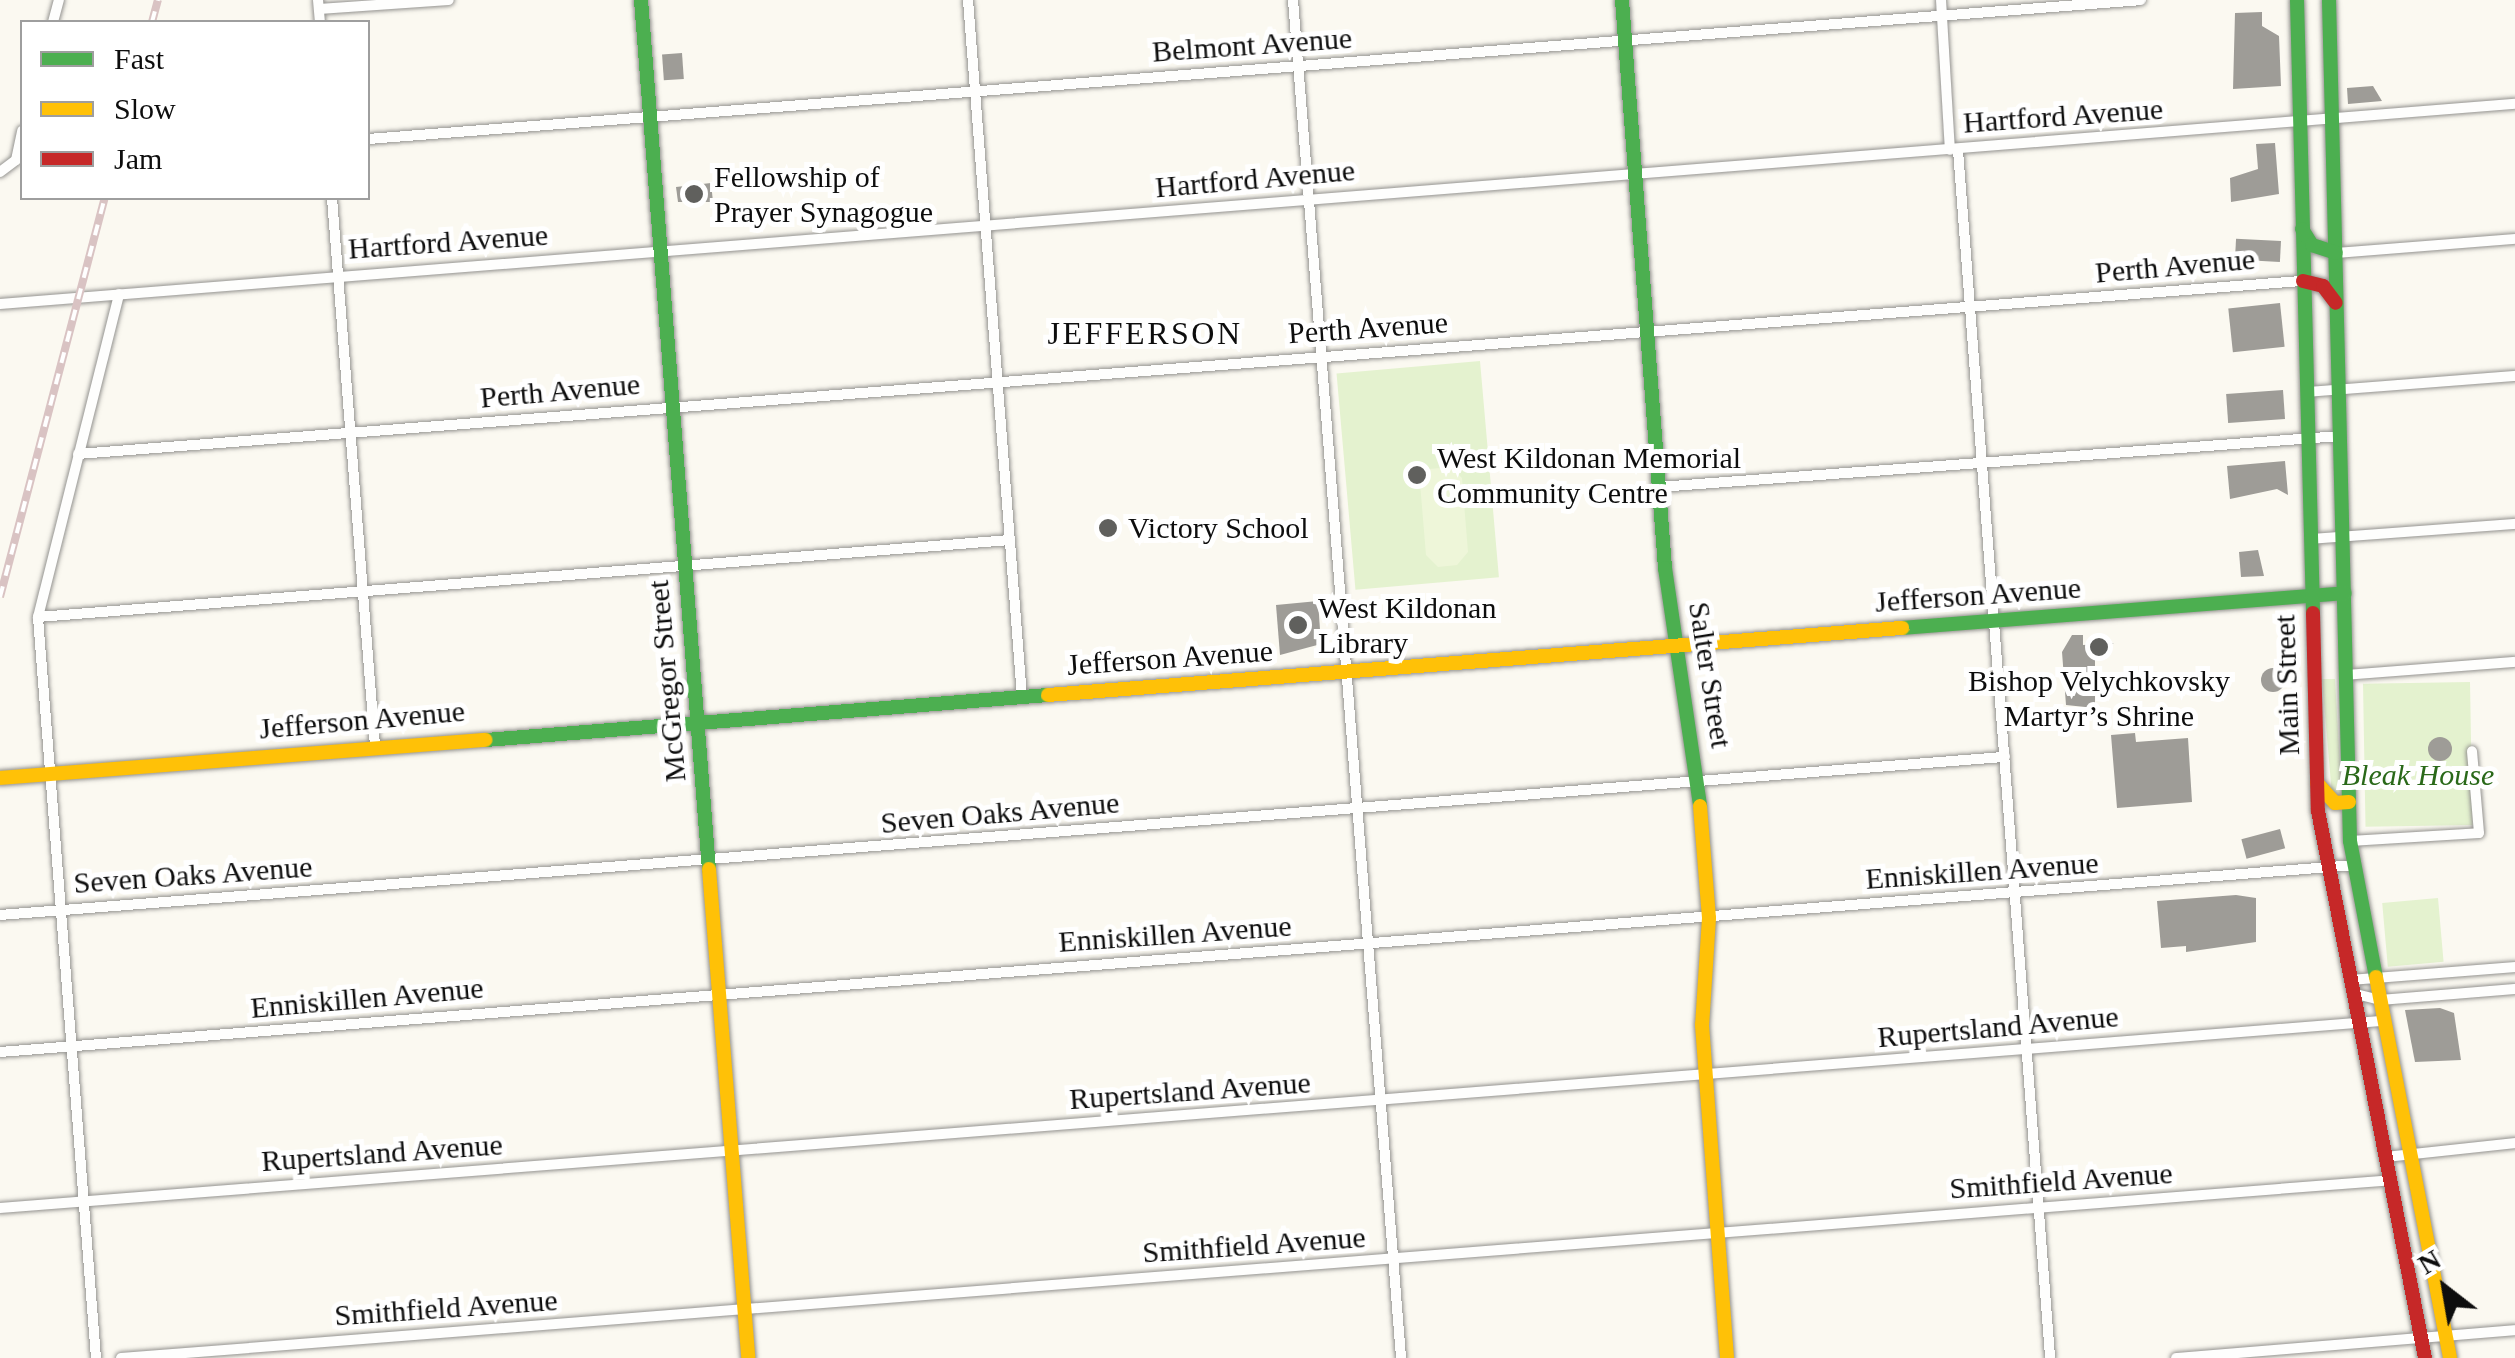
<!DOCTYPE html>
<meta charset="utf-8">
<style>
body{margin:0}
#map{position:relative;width:2515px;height:1358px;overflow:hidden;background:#fbf9f1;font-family:"Times New Roman",serif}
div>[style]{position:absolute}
.green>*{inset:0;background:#e4f2cf;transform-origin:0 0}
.pitch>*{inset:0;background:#eef6d9}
.building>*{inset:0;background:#9e9c97;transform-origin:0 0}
.round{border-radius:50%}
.roads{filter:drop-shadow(0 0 2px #949390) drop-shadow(0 0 2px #949390)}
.street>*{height:10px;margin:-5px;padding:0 5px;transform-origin:5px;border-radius:5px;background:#fefefd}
.fast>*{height:14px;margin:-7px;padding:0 7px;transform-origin:7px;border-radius:7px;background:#4caf50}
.slow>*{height:14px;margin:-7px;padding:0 7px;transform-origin:7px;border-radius:7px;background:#ffc107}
.jam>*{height:14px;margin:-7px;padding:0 7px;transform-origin:7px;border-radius:7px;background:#c62828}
.rail>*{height:8px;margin-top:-4px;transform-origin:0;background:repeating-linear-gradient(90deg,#fff 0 11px,#d9c3c3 0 22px);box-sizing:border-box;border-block:2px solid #d9c3c3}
.dots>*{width:28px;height:28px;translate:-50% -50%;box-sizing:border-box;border:5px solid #fff;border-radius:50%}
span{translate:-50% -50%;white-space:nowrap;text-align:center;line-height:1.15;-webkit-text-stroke:10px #fff;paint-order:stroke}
.street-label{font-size:30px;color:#0d0d0d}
.poi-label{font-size:30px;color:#0d0d0d}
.left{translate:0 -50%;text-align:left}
.park-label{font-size:30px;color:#2a6919;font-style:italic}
.neighbourhood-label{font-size:32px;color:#0d0d0d;letter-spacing:2.5px}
.legend{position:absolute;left:20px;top:20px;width:350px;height:180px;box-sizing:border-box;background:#fff;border:2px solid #9e9e9e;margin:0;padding:12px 18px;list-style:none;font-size:30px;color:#0d0d0d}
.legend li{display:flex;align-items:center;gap:20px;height:50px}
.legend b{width:50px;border:2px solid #9e9e9e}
.north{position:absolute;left:2395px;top:1238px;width:100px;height:100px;-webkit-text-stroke:8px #fff;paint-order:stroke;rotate:329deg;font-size:28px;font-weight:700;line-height:40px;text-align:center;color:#0d0d0d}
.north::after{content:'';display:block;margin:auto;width:35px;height:45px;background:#0d0d0d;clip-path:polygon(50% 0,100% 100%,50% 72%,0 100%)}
</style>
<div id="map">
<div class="green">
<i style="left:1480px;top:361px;width:217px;height:144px;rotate:85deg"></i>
<i style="clip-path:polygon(2322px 679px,2335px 679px,2342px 800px,2332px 795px)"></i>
<i style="left:2470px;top:682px;width:143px;height:107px;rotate:89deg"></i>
<i style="left:2438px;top:898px;width:64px;height:56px;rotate:85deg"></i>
</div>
<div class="pitch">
<i style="clip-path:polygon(1450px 467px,1462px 478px,1468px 552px,1457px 565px,1438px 567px,1426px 555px,1420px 483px,1430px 469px)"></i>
</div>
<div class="building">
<i style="clip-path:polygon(2262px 12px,2262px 26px,2279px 36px,2281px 86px,2233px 89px,2235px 13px)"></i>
<i style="left:682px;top:53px;width:26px;height:20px;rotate:86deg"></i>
<i style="clip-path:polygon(2373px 86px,2382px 101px,2348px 104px,2347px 88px)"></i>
<i style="clip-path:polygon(2275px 143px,2279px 194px,2231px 202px,2230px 178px,2258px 169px,2256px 144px)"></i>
<i style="clip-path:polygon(711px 183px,713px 202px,678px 202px,676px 187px)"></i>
<i style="left:2281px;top:241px;width:21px;height:45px;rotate:93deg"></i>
<i style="left:2280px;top:303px;width:44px;height:52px;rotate:84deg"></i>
<i style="left:2283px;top:390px;width:29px;height:57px;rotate:86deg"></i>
<i style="clip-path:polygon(2285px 461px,2288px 495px,2277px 489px,2230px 499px,2227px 466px)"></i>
<i style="clip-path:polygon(2258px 550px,2264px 576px,2241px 577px,2239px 552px)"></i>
<i style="clip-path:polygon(1318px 601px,1321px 644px,1280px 655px,1276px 605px)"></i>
<i style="clip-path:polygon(2072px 635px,2083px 635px,2083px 645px,2114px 643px,2095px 652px,2095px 708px,2066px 705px,2062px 652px)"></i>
<i class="round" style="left:2261px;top:668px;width:24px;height:24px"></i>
<i style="clip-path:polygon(2135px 733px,2136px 742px,2188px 738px,2192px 802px,2117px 808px,2111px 735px)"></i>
<i class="round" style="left:2428px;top:737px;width:24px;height:24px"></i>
<i style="left:2280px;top:829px;width:20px;height:40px;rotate:75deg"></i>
<i style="clip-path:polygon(2236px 895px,2256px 898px,2256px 942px,2186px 952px,2186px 946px,2161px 948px,2157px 901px)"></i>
<i style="clip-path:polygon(2440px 1008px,2454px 1013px,2461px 1060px,2415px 1062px,2405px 1010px)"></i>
</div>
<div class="roads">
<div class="street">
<i style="left:318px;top:0;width:22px;rotate:85deg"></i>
<i style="left:968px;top:0;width:699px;rotate:85.57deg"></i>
<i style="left:1293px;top:0;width:1362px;rotate:85.45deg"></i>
<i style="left:1941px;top:0;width:150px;rotate:86.6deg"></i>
<i style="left:319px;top:9px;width:130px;rotate:-4deg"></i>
<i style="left:53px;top:22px;width:23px;rotate:-75deg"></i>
<i style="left:368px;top:139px;width:1778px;rotate:-4.48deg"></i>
<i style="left:1958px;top:150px;width:1211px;rotate:85.64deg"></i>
<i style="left:0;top:172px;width:20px;rotate:-37deg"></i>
<i style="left:16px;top:160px;width:30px;rotate:-78deg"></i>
<i style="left:332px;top:198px;width:550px;rotate:85.51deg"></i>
<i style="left:2336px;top:253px;width:180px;rotate:-4.5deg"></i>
<i style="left:0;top:304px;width:2523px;rotate:-4.55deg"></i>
<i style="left:2307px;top:392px;width:209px;rotate:-4.4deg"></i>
<i style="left:78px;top:454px;width:2232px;rotate:-4.45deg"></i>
<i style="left:1659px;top:487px;width:683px;rotate:-4.28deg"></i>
<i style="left:2310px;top:539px;width:206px;rotate:-4.2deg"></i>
<i style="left:38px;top:617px;width:974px;rotate:-4.53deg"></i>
<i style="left:2345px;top:675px;width:170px;rotate:-4.4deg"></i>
<i style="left:2350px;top:841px;width:129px;rotate:-3.5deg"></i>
<i style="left:2479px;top:833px;width:82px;rotate:-94.9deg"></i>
<i style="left:0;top:915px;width:2011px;rotate:-4.51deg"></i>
<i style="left:2350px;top:980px;width:166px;rotate:-4.5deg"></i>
<i style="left:2352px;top:993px;width:29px;rotate:14deg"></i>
<i style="left:2380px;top:1000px;width:135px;rotate:-4.7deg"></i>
<i style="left:0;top:1052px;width:2360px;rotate:-4.54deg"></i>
<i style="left:2386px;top:1157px;width:130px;rotate:-6.2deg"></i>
<i style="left:0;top:1208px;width:2391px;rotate:-4.49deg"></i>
<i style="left:96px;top:1358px;width:743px;rotate:-94.48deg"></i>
<i style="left:38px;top:617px;width:333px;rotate:-75.9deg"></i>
<i style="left:121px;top:1358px;width:2277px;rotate:-4.48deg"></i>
<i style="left:2176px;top:1358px;width:340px;rotate:-4.7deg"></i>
</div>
<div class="fast">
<i style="left:641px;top:0;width:872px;rotate:85.53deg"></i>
<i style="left:1622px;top:0;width:570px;rotate:85.67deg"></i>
<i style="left:1665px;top:568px;width:241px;rotate:81.6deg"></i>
<i style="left:2297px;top:0;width:613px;rotate:88.5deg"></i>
<i style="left:2329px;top:0;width:841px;rotate:88.57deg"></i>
<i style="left:2350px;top:841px;width:138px;rotate:79.2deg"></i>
<i style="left:2302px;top:229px;width:19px;rotate:58deg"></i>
<i style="left:2312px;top:245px;width:25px;rotate:18deg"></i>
<i style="left:1902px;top:628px;width:444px;rotate:-4.5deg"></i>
<i style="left:486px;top:740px;width:564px;rotate:-4.58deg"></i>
</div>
<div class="slow">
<i style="left:1048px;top:695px;width:857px;rotate:-4.49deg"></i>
<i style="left:0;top:778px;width:487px;rotate:-4.5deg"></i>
<i style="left:2317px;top:783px;width:27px;rotate:48deg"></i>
<i style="left:2335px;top:803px;width:14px;rotate:-4deg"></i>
<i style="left:1700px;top:806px;width:112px;rotate:85.4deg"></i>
<i style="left:1709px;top:918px;width:107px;rotate:93.7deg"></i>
<i style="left:1702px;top:1025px;width:334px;rotate:85.7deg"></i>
<i style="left:709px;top:869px;width:491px;rotate:85.4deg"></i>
<i style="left:2376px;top:977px;width:388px;rotate:79deg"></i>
</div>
<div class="jam">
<i style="left:2303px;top:281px;width:21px;rotate:14deg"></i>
<i style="left:2323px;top:286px;width:21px;rotate:53deg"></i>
<i style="left:2313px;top:613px;width:198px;rotate:88.6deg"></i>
<i style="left:2318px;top:811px;width:557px;rotate:78.93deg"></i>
</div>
</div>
<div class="rail">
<i style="left:152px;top:22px;width:23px;rotate:-75deg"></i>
<i style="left:0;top:597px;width:413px;rotate:-75.3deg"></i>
</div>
<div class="dots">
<i style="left:694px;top:194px;background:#60605d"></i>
<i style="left:1417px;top:475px;background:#60605d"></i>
<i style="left:1108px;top:528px;background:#60605d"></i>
<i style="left:1298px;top:625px;background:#60605d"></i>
<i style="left:2099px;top:647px;background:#60605d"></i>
</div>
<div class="street-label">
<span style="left:1252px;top:45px;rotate:-4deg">Belmont Avenue</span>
<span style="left:2063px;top:116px;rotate:-4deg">Hartford Avenue</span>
<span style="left:1255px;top:179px;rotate:-5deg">Hartford Avenue</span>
<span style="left:448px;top:242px;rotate:-4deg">Hartford Avenue</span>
<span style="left:2175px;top:266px;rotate:-5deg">Perth Avenue</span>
<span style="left:1368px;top:328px;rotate:-4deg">Perth Avenue</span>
<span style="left:560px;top:391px;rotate:-5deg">Perth Avenue</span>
<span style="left:1978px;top:595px;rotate:-4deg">Jefferson Avenue</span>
<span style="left:1170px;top:658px;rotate:-4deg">Jefferson Avenue</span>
<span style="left:1710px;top:675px;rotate:81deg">Salter Street</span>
<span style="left:667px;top:681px;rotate:-95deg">McGregor Street</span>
<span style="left:2287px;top:685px;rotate:-92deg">Main Street</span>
<span style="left:362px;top:720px;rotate:-5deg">Jefferson Avenue</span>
<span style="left:1000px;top:813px;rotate:-5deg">Seven Oaks Avenue</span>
<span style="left:1982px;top:871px;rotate:-4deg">Enniskillen Avenue</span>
<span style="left:193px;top:875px;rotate:-4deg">Seven Oaks Avenue</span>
<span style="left:1175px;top:934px;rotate:-4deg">Enniskillen Avenue</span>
<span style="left:367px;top:998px;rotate:-5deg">Enniskillen Avenue</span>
<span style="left:1998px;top:1027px;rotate:-5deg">Rupertsland Avenue</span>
<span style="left:1190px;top:1091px;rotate:-4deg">Rupertsland Avenue</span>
<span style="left:382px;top:1153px;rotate:-4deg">Rupertsland Avenue</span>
<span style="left:2061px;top:1181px;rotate:-4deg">Smithfield Avenue</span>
<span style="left:1254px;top:1245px;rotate:-4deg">Smithfield Avenue</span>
<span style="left:446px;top:1308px;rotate:-4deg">Smithfield Avenue</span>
</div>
<div class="poi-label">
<span class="left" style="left:714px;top:194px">Fellowship of<br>Prayer Synagogue</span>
<span class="left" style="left:1437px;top:475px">West Kildonan Memorial<br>Community Centre</span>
<span class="left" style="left:1128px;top:528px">Victory School</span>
<span class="left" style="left:1318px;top:625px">West Kildonan<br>Library</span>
<span style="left:2099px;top:698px">Bishop Velychkovsky<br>Martyr’s Shrine</span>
</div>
<div class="park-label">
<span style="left:2418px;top:775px">Bleak House</span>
</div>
<div class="neighbourhood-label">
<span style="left:1145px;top:333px">JEFFERSON</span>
</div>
<ul class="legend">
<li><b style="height:12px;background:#4caf50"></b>Fast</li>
<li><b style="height:12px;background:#ffc107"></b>Slow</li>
<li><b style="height:12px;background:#c62828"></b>Jam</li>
</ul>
<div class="north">N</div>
</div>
